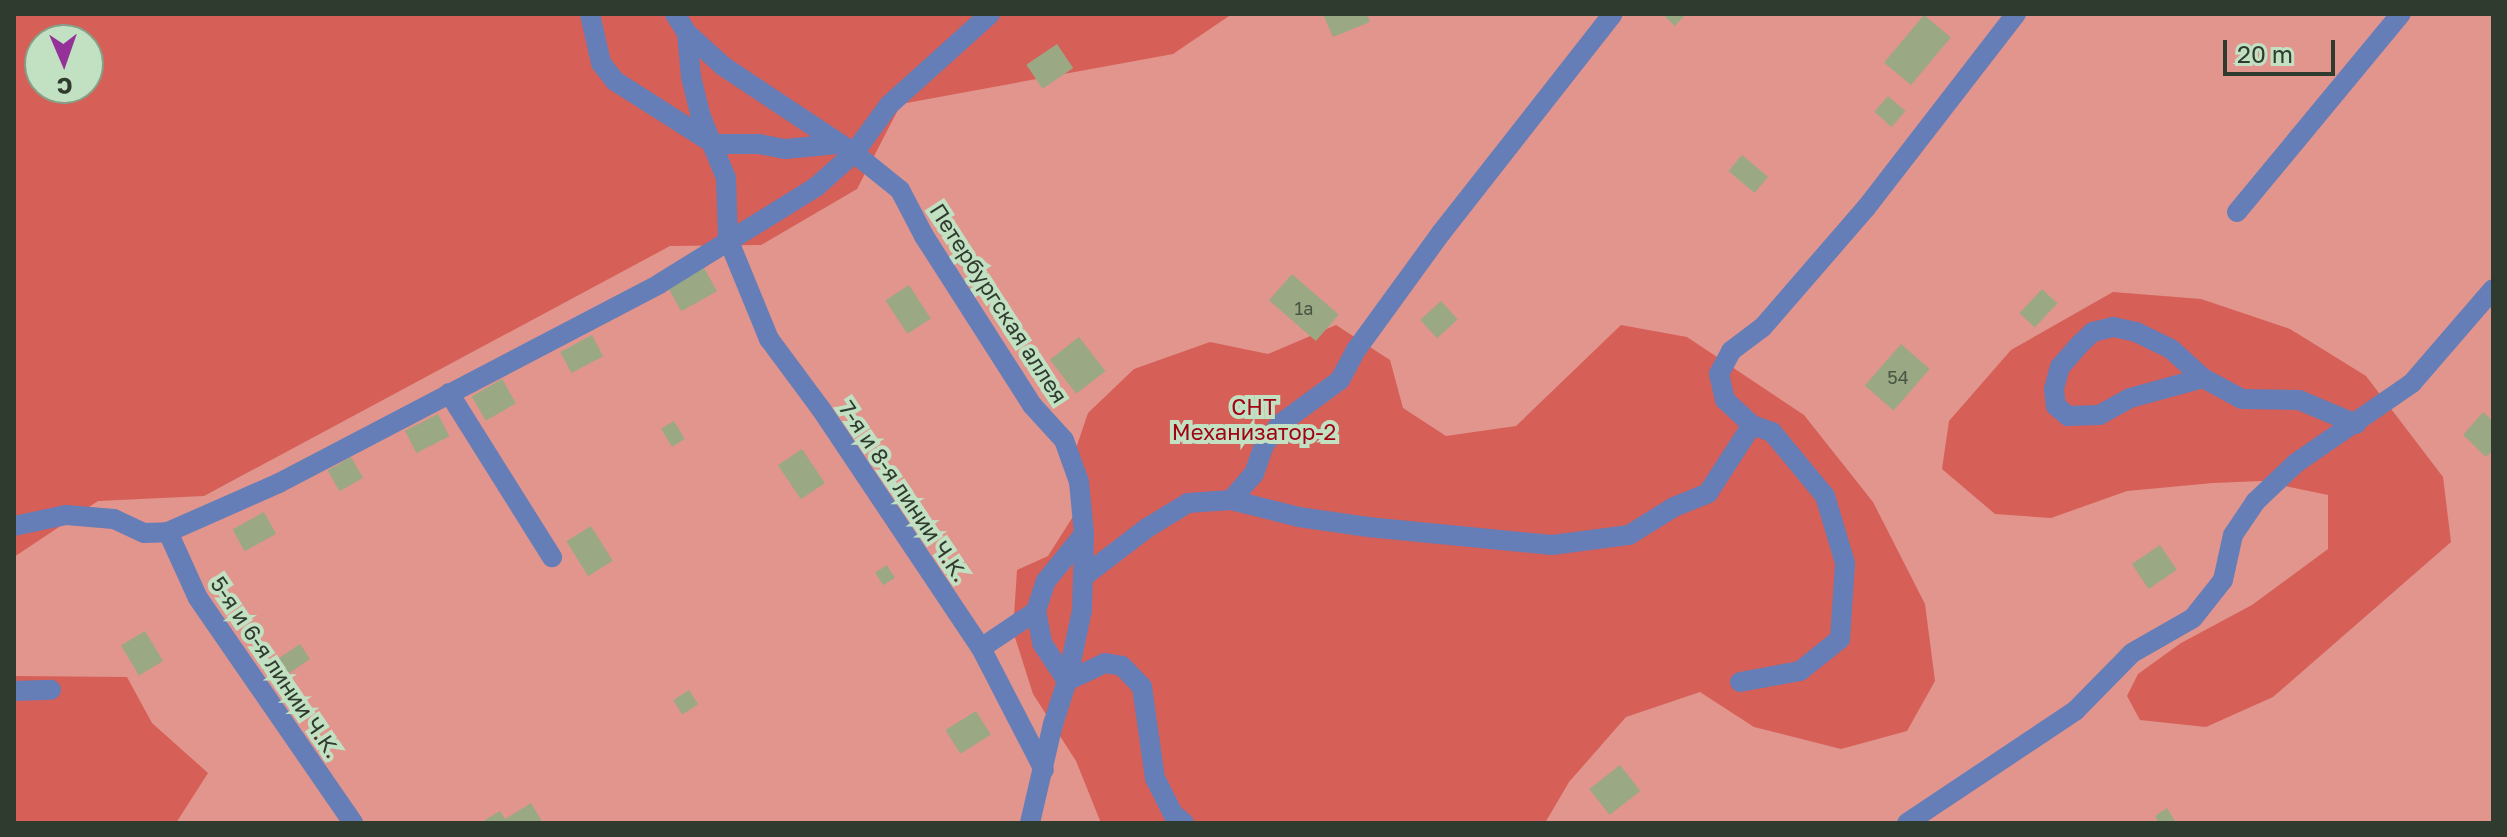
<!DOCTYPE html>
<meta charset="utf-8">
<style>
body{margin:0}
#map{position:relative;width:2507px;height:837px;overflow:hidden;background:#b4d4b5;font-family:"Golos Text",sans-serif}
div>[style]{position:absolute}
.green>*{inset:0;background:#e1958d}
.forest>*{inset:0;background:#d65f58}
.building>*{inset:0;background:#9aa984;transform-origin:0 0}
.minor>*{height:20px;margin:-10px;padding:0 10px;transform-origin:10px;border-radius:10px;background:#657eb8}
span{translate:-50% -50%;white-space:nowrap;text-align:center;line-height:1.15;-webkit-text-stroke:8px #c1e1c2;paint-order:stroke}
.number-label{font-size:18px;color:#495644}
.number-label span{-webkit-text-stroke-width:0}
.street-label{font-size:22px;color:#2e3b2e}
.park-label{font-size:22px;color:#a10214}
.frame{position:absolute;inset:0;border:16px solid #2e3b2e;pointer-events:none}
.north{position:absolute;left:24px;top:24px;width:80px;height:80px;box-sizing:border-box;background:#c1e1c2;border:2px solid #869f87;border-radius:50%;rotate:178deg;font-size:22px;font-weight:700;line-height:32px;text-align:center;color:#2e3b2e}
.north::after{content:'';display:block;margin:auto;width:28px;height:36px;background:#943299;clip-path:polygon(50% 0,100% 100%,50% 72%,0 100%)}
.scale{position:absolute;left:2223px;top:40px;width:112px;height:36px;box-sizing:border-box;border:4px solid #2e3b2e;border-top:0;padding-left:10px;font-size:24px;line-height:28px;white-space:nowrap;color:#2e3b2e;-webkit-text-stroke:6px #c1e1c2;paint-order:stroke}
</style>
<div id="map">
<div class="green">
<i style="clip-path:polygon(evenodd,14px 14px,2493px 14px,2493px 823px,14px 823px,14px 14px,40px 40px,88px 40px,88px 88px,40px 88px,40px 40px)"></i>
</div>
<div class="forest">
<i style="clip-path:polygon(evenodd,14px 14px,1232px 14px,1173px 54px,901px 104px,857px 189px,761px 245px,670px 246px,204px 496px,98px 501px,14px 557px,14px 14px,40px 40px,88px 40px,88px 88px,40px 88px,40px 40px)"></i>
<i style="clip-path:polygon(2113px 292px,2201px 299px,2290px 329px,2366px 376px,2443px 477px,2451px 542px,2273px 697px,2206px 727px,2140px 720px,2127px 696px,2138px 674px,2181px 643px,2252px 605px,2328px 549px,2328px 495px,2261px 481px,2213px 483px,2127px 491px,2051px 518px,1995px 514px,1942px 469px,1949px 421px,2011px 350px)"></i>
<i style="clip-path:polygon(1336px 325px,1390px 360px,1403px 408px,1446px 436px,1516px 426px,1621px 325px,1687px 337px,1804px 415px,1873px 502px,1925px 604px,1935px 681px,1907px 731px,1841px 749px,1754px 727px,1700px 692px,1626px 717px,1569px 782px,1545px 823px,1101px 823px,1076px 761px,1033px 694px,1013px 631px,1017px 570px,1048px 556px,1074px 515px,1069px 469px,1088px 413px,1134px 369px,1210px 342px,1268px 354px)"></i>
<i style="clip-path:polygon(14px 676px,127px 677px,152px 723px,208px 773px,176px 823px,14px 823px)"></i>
</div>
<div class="building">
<i style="clip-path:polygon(1323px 14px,1367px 14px,1370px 22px,1333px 37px)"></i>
<i style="clip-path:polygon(1662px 14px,1686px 14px,1675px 26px)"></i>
<i style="left:1924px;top:15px;width:35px;height:62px;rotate:40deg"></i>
<i style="left:1057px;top:44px;width:29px;height:37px;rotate:56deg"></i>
<i style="left:1888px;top:96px;width:23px;height:21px;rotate:41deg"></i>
<i style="left:1742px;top:155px;width:34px;height:21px;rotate:40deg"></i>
<i style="left:703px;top:266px;width:29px;height:41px;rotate:61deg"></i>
<i style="left:1292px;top:274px;width:62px;height:35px;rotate:41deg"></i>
<i style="left:909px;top:285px;width:40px;height:28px;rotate:57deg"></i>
<i style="left:2042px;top:289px;width:21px;height:33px;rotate:43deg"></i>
<i style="left:1441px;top:301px;width:25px;height:28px;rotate:48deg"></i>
<i style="left:592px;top:335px;width:24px;height:36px;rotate:62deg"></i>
<i style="left:1079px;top:337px;width:43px;height:37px;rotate:52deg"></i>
<i style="left:1901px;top:344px;width:38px;height:55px;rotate:41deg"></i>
<i style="left:502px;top:379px;width:28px;height:35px;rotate:60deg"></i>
<i style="clip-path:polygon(2483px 412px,2493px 421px,2493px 450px,2486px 457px,2463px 435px)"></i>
<i style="left:438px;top:414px;width:25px;height:37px;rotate:63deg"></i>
<i style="left:674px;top:421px;width:21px;height:15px;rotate:59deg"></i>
<i style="left:802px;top:449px;width:41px;height:29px;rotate:56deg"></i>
<i style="left:351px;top:457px;width:24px;height:27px;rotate:60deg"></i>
<i style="left:264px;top:512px;width:25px;height:36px;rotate:61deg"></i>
<i style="left:591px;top:526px;width:41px;height:29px;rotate:58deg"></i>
<i style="left:2160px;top:545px;width:30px;height:34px;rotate:56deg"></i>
<i style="left:887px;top:565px;width:15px;height:14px;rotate:58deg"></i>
<i style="left:145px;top:631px;width:35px;height:28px;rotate:59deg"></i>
<i style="left:300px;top:644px;width:18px;height:29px;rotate:56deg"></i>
<i style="left:689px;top:690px;width:17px;height:19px;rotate:57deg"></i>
<i style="left:976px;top:711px;width:28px;height:36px;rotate:58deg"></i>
<i style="left:1620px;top:765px;width:33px;height:39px;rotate:52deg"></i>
<i style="clip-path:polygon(531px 803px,543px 823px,480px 823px,500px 811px,505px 819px)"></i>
<i style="clip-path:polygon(2167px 808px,2175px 821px,2159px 823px,2155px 816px)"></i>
</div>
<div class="minor">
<i style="left:590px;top:14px;width:50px;rotate:77.3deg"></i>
<i style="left:601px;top:63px;width:23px;rotate:52deg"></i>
<i style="left:615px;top:81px;width:117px;rotate:32.5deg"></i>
<i style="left:714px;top:144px;width:45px"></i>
<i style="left:759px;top:144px;width:26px;rotate:11deg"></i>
<i style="left:785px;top:149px;width:53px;rotate:-5.4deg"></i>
<i style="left:675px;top:14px;width:22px;rotate:58deg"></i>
<i style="left:687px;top:33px;width:49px;rotate:42.5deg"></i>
<i style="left:723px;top:66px;width:157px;rotate:33.6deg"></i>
<i style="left:854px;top:153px;width:59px;rotate:38.8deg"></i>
<i style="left:900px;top:190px;width:52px;rotate:62.4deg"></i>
<i style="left:924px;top:236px;width:201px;rotate:57.4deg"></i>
<i style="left:1032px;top:405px;width:47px;rotate:47.6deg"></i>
<i style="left:1064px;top:440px;width:45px;rotate:70.3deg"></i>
<i style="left:1079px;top:482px;width:52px;rotate:84.5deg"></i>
<i style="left:1084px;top:534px;width:76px;rotate:91.5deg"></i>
<i style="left:1082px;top:610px;width:73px;rotate:101.9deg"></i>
<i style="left:1067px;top:681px;width:45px;rotate:108deg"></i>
<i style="left:1053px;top:724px;width:102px;rotate:103.1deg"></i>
<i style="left:687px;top:33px;width:44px;rotate:84.8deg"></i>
<i style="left:691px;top:77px;width:41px;rotate:76deg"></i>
<i style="left:701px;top:117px;width:66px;rotate:67.7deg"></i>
<i style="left:726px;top:178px;width:61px;rotate:88.1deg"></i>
<i style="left:728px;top:239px;width:108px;rotate:67.7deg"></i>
<i style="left:769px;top:339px;width:87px;rotate:53.4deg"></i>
<i style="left:821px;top:409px;width:288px;rotate:56.2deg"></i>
<i style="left:981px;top:648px;width:137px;rotate:62.7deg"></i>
<i style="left:2237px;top:212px;width:257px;rotate:-50.4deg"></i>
<i style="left:2203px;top:378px;width:76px;rotate:164.7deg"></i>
<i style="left:2130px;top:398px;width:35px;rotate:151deg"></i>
<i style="left:2099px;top:415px;width:31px;rotate:178deg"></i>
<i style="left:2068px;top:416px;width:16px;rotate:-140deg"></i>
<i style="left:2056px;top:406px;width:17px;rotate:-97deg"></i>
<i style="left:2054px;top:389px;width:23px;rotate:-75deg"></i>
<i style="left:2060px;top:367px;width:30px;rotate:-49deg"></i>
<i style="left:2080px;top:344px;width:18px;rotate:-43deg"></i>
<i style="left:2093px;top:332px;width:21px;rotate:-14deg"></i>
<i style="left:2113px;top:327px;width:24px;rotate:12deg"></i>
<i style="left:2136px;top:332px;width:39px;rotate:26deg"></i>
<i style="left:2171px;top:349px;width:43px;rotate:42.2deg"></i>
<i style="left:2203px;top:378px;width:44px;rotate:28.3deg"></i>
<i style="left:2242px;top:399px;width:57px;rotate:1deg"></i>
<i style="left:2299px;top:400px;width:62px;rotate:22.8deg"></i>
<i style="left:449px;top:393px;width:194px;rotate:57.9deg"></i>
<i style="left:1231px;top:500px;width:70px;rotate:14deg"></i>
<i style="left:1299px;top:517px;width:70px;rotate:8.2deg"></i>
<i style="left:1368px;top:527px;width:185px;rotate:5.6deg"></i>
<i style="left:1552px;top:545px;width:78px;rotate:-7.4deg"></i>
<i style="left:1629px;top:535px;width:53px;rotate:-31.9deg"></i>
<i style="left:1674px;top:507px;width:37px;rotate:-22deg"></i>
<i style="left:1708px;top:493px;width:81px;rotate:-57.1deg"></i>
<i style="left:1752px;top:425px;width:37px;rotate:-137deg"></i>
<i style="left:1725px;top:400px;width:27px;rotate:-103deg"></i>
<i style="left:1719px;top:374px;width:26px;rotate:-62deg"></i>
<i style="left:1731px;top:351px;width:39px;rotate:-37deg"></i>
<i style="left:1762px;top:328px;width:159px;rotate:-49.1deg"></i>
<i style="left:1866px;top:208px;width:245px;rotate:-52.3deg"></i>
<i style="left:14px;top:526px;width:53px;rotate:-11.9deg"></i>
<i style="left:66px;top:515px;width:48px;rotate:4.8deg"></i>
<i style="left:114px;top:519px;width:33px;rotate:25deg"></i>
<i style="left:144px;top:533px;width:24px;rotate:-2deg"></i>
<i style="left:168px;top:532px;width:121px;rotate:-23.8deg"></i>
<i style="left:279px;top:483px;width:429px;rotate:-27.6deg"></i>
<i style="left:659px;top:284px;width:185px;rotate:-31.7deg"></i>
<i style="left:816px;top:187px;width:51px;rotate:-41.8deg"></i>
<i style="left:854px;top:153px;width:59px;rotate:-53.9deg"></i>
<i style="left:889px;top:105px;width:136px;rotate:-42deg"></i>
<i style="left:168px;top:532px;width:72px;rotate:65.6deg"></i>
<i style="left:198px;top:598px;width:273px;rotate:55.4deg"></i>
<i style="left:1083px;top:577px;width:81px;rotate:-37.4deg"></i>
<i style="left:1147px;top:528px;width:48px;rotate:-31.4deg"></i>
<i style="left:1188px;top:503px;width:43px;rotate:-4deg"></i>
<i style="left:1231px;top:500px;width:35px;rotate:-49deg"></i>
<i style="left:1254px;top:474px;width:31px;rotate:-71deg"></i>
<i style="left:1264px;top:445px;width:26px;rotate:-53deg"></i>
<i style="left:1280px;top:424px;width:74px;rotate:-36.3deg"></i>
<i style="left:1340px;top:380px;width:34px;rotate:-62deg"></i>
<i style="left:1356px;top:350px;width:145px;rotate:-54deg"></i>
<i style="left:1441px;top:233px;width:278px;rotate:-51.9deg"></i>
<i style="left:1036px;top:611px;width:33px;rotate:79deg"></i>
<i style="left:1042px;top:643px;width:45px;rotate:56.7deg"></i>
<i style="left:1067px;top:681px;width:42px;rotate:-25.3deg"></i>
<i style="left:1105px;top:663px;width:17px;rotate:10deg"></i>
<i style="left:1122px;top:666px;width:29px;rotate:46deg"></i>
<i style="left:1142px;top:687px;width:92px;rotate:81.9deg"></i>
<i style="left:1155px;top:778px;width:40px;rotate:63.4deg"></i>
<i style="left:1173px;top:814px;width:14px;rotate:39deg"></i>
<i style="left:981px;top:648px;width:66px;rotate:-33.9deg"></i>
<i style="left:1036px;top:611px;width:32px;rotate:-72deg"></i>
<i style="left:1046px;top:581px;width:60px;rotate:-51deg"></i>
<i style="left:1740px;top:682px;width:61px;rotate:-10.4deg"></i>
<i style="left:1800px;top:671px;width:51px;rotate:-38.7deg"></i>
<i style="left:1840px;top:639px;width:76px;rotate:-86.2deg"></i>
<i style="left:1845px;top:563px;width:70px;rotate:-106.6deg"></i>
<i style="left:1825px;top:496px;width:83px;rotate:-129.6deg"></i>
<i style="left:1772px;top:432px;width:21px;rotate:-161deg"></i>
<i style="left:14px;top:691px;width:37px;rotate:-2deg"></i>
<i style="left:1907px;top:823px;width:202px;rotate:-33.7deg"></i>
<i style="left:2075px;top:711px;width:81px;rotate:-45.5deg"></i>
<i style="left:2132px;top:653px;width:70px;rotate:-29.8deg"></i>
<i style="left:2193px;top:618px;width:48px;rotate:-51.7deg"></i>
<i style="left:2223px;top:580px;width:46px;rotate:-77.5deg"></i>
<i style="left:2233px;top:535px;width:40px;rotate:-56deg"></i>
<i style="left:2255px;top:502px;width:57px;rotate:-43.6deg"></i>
<i style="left:2296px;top:463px;width:141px;rotate:-34.6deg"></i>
<i style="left:2412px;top:383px;width:124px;rotate:-49.2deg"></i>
</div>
<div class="number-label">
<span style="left:1304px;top:308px">1а</span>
<span style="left:1898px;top:377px">54</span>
</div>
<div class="street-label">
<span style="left:999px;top:303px;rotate:57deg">Петербургская аллея</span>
<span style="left:904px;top:491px;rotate:56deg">7-я и 8-я линии Ч.К.</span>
<span style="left:276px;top:667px;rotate:56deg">5-я и 6-я линии Ч.К.</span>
</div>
<div class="park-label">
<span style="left:1254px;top:419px">СНТ<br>Механизатор-2</span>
</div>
<div class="frame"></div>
<div class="north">С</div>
<div class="scale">20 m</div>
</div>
